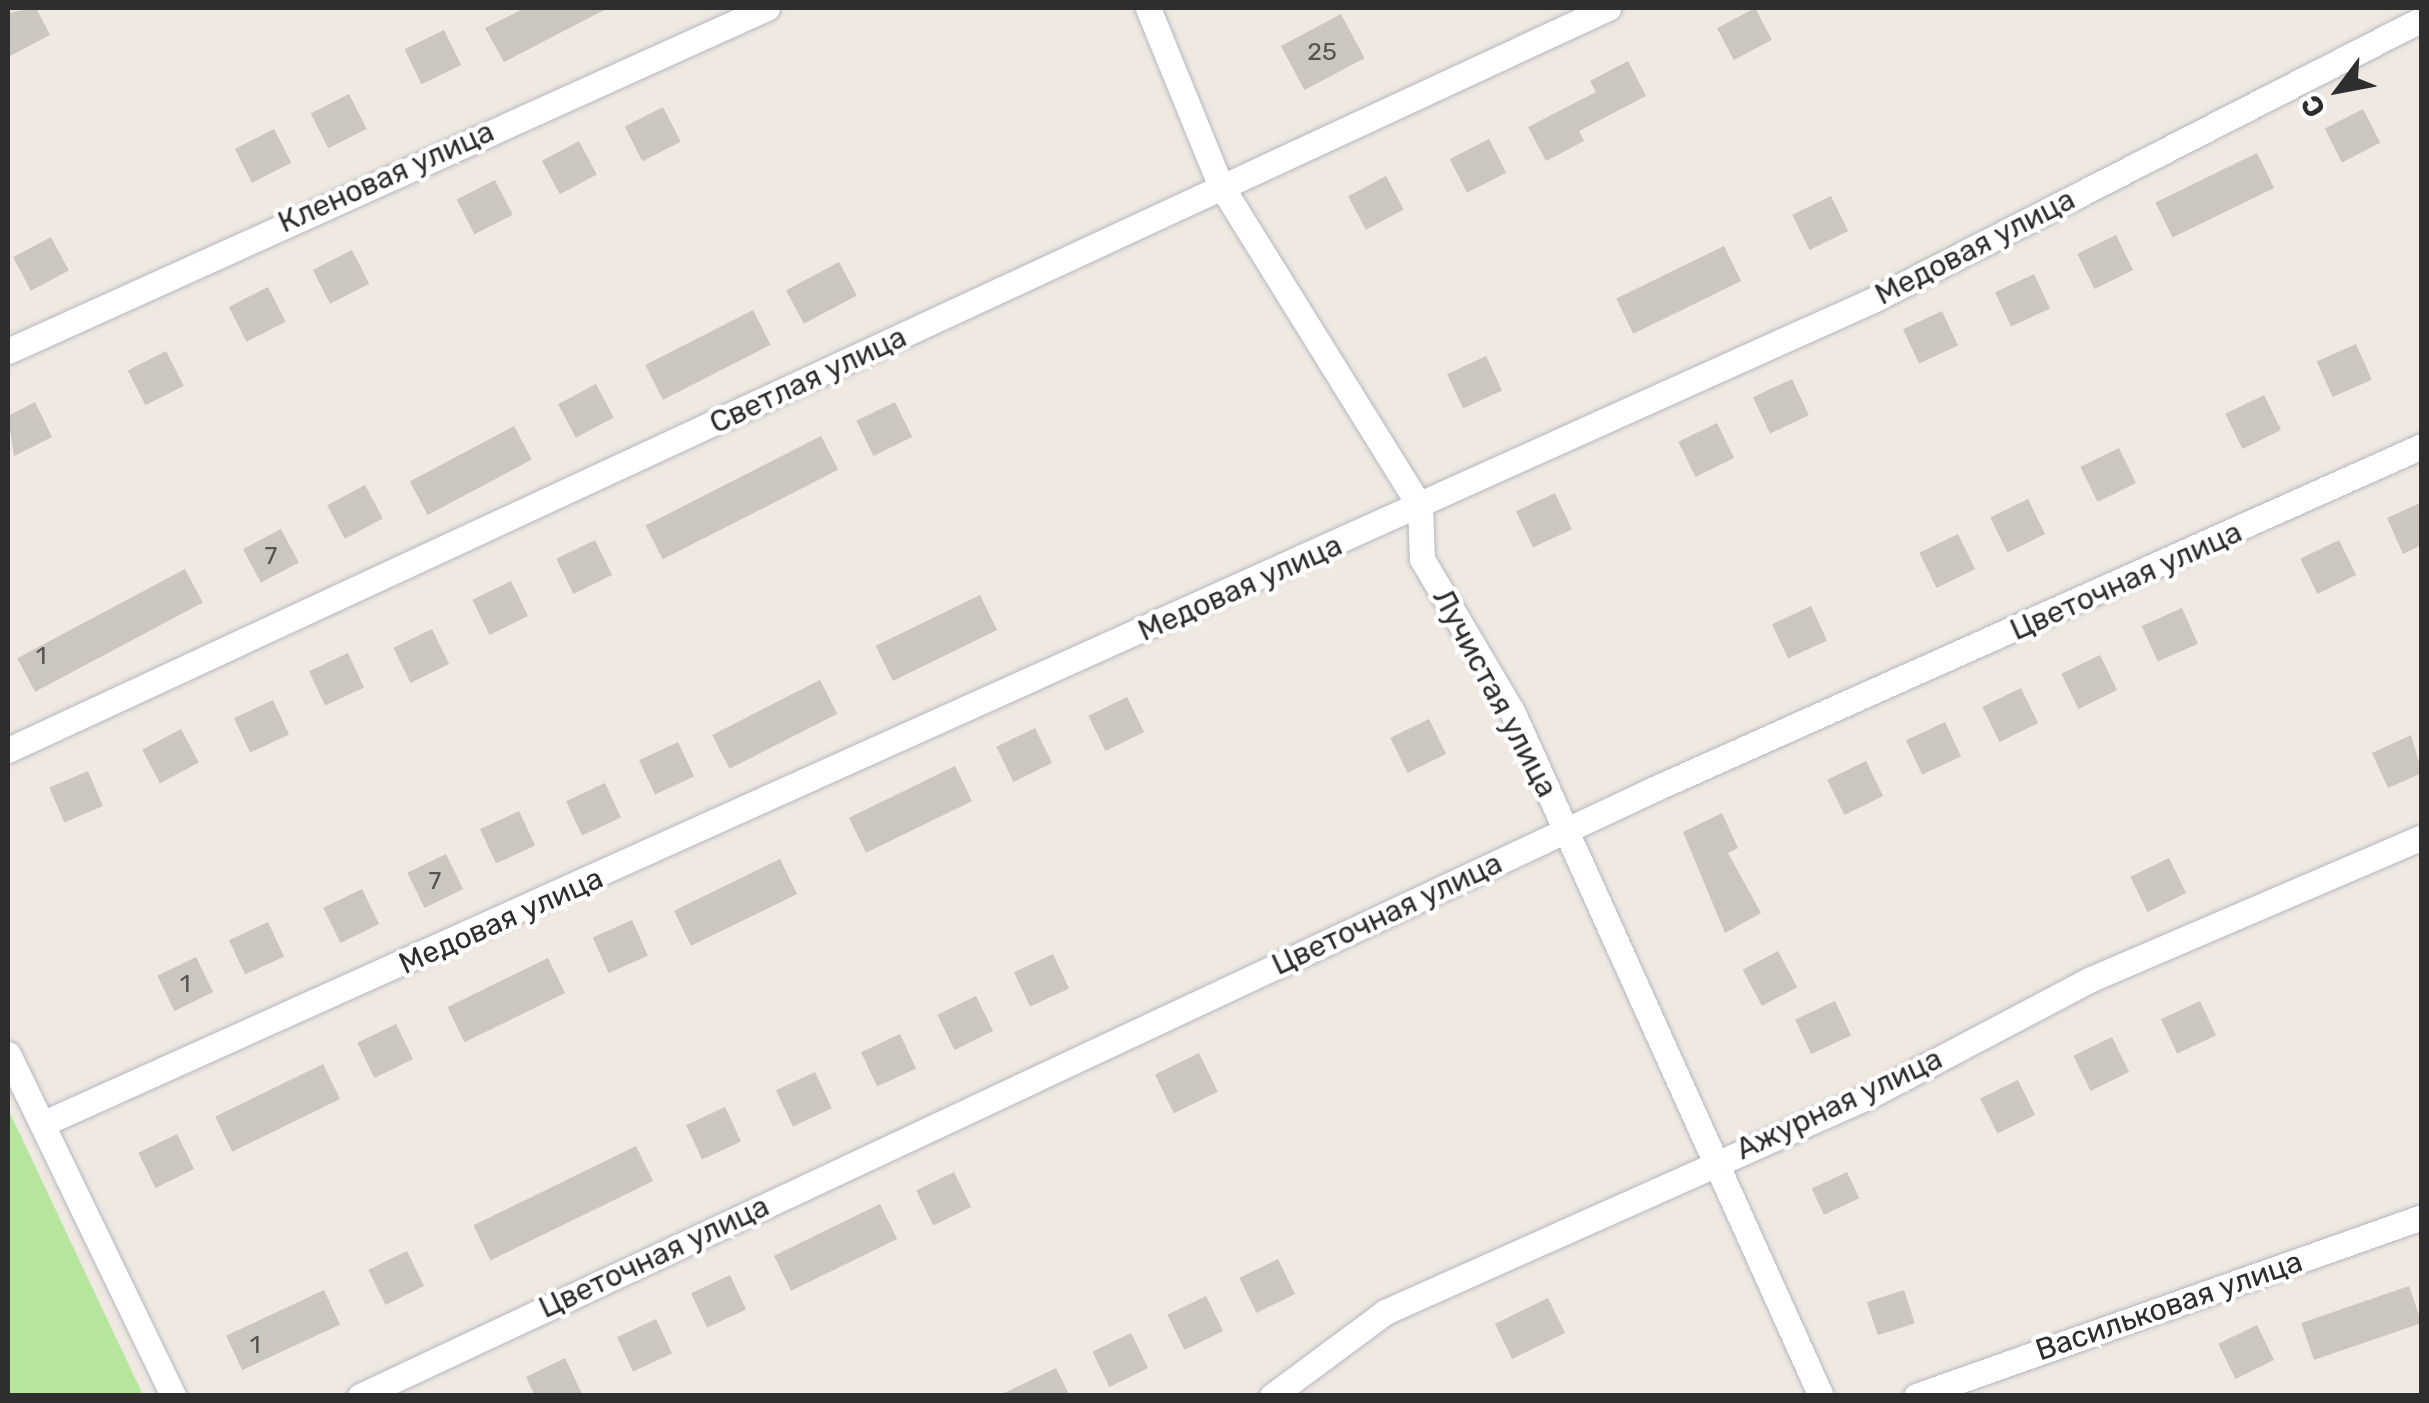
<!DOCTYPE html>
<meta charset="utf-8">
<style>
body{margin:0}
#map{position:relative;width:2429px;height:1403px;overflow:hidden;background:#efe9e1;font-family:Rubik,sans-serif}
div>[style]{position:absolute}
.green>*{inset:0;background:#b6e59e}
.building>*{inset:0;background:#cbc7bf;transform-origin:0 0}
.roads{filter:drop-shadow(0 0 2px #b4b7c1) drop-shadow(0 0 2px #b4b7c1)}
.minor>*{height:25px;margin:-12.5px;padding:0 12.5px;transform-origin:12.5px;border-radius:12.5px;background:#fff}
span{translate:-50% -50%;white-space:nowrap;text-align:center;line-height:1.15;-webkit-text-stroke:9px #fff;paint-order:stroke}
.number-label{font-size:25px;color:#555452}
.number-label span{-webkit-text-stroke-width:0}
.street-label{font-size:30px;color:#2e2e2e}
.frame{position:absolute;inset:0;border:10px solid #2e2e2e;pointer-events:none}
.north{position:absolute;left:2289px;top:40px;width:100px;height:100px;-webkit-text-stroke:8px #fff;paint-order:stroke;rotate:238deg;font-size:28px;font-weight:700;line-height:40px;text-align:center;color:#2e2e2e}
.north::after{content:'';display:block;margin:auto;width:35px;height:45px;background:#2e2e2e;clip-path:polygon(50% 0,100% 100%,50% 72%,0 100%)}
</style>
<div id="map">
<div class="green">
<i style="clip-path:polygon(8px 1109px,143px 1395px,8px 1395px)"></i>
</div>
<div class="building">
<i style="clip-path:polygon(36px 8px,50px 35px,8px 57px,8px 13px)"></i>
<i style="clip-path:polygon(525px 8px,608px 8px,504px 62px,485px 28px)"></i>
<i style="left:1755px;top:8px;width:36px;height:43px;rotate:62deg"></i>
<i style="left:1341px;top:14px;width:50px;height:68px;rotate:62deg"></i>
<i style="left:444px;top:30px;width:39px;height:44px;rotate:64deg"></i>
<i style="clip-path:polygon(1628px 61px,1646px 96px,1579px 131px,1584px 141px,1546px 161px,1528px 127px,1596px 92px,1590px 81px)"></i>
<i style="left:349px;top:94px;width:39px;height:43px;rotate:63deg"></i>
<i style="left:663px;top:107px;width:39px;height:43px;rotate:63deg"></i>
<i style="left:2363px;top:109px;width:38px;height:43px;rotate:63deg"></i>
<i style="left:274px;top:129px;width:38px;height:44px;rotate:63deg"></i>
<i style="left:1489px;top:139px;width:38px;height:44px;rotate:63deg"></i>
<i style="left:579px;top:141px;width:38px;height:42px;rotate:62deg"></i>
<i style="left:2257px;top:153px;width:39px;height:113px;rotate:64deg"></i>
<i style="left:1386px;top:176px;width:38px;height:43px;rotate:62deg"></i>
<i style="left:495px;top:180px;width:39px;height:43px;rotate:63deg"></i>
<i style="left:1831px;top:196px;width:39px;height:43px;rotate:64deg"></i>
<i style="left:2116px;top:235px;width:39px;height:43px;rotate:64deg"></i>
<i style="left:51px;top:237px;width:38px;height:43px;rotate:62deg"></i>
<i style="left:1724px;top:246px;width:39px;height:120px;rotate:64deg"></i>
<i style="left:352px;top:250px;width:38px;height:44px;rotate:63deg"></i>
<i style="left:839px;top:262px;width:38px;height:60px;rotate:62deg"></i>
<i style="left:2034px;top:274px;width:38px;height:43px;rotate:65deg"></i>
<i style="left:268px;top:287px;width:39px;height:44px;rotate:63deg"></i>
<i style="left:753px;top:310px;width:39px;height:121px;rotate:63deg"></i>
<i style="left:1942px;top:311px;width:38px;height:43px;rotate:65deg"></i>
<i style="left:2356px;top:344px;width:39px;height:43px;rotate:66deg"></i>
<i style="left:166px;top:351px;width:39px;height:43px;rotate:63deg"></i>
<i style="left:1486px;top:356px;width:38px;height:43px;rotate:65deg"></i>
<i style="left:1792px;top:379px;width:40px;height:43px;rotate:65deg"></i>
<i style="left:596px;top:384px;width:38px;height:43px;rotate:62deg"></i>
<i style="left:2264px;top:395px;width:39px;height:43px;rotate:64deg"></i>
<i style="clip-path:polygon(35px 402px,52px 437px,14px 456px,8px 416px)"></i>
<i style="left:895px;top:402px;width:39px;height:43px;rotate:64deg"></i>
<i style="left:1717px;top:423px;width:39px;height:43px;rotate:64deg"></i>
<i style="left:514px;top:426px;width:38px;height:118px;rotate:62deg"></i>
<i style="left:821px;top:436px;width:38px;height:197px;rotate:63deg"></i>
<i style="left:2119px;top:448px;width:39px;height:43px;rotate:64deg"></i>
<i style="left:365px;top:485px;width:38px;height:43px;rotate:62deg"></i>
<i style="left:1555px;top:493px;width:40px;height:43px;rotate:65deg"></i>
<i style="left:2028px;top:499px;width:39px;height:42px;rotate:64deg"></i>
<i style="clip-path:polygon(2422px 502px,2422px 545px,2403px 554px,2387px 518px)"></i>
<i style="left:281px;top:529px;width:38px;height:43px;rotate:62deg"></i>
<i style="left:1958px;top:534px;width:39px;height:43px;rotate:64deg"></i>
<i style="left:595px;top:540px;width:39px;height:43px;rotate:64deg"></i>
<i style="left:2339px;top:540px;width:39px;height:43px;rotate:64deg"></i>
<i style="left:185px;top:569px;width:38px;height:190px;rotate:62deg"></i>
<i style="left:511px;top:581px;width:39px;height:43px;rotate:64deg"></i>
<i style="left:980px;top:595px;width:39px;height:116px;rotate:64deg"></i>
<i style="left:1811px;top:606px;width:38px;height:43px;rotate:65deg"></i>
<i style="left:2182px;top:608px;width:39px;height:44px;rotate:66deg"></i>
<i style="left:432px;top:629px;width:39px;height:43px;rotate:64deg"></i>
<i style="left:348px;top:653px;width:38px;height:43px;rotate:65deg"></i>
<i style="left:2100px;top:655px;width:39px;height:43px;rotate:64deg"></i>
<i style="left:820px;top:680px;width:38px;height:121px;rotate:63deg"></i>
<i style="left:2021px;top:688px;width:39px;height:43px;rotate:64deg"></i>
<i style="left:1127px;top:697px;width:39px;height:43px;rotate:64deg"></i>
<i style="left:273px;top:700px;width:38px;height:43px;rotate:65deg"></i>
<i style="left:1429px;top:719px;width:39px;height:43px;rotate:64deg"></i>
<i style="left:1945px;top:722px;width:38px;height:43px;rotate:65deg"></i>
<i style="left:1035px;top:728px;width:39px;height:43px;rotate:64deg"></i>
<i style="left:181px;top:729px;width:38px;height:44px;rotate:62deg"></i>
<i style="clip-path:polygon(2411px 735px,2422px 773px,2388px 788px,2372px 753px)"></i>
<i style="left:678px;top:742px;width:38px;height:43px;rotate:65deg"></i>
<i style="left:1866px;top:761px;width:39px;height:43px;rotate:64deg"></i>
<i style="left:955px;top:766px;width:39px;height:118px;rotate:64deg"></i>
<i style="left:88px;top:771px;width:38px;height:42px;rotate:67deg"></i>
<i style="left:605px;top:783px;width:38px;height:43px;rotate:65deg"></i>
<i style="left:519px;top:811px;width:38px;height:43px;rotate:65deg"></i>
<i style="clip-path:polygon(1722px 813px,1738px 848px,1728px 853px,1761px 913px,1725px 933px,1683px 832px)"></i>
<i style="left:446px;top:854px;width:39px;height:43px;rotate:64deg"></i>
<i style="left:2169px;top:858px;width:39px;height:43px;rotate:64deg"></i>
<i style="left:780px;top:859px;width:39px;height:118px;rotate:64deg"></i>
<i style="left:362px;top:889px;width:39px;height:43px;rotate:64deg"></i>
<i style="left:632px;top:920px;width:39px;height:43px;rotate:66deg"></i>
<i style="left:268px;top:922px;width:38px;height:43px;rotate:65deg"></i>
<i style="left:1778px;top:951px;width:41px;height:40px;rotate:62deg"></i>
<i style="left:1053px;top:954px;width:38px;height:43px;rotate:65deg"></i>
<i style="left:196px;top:957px;width:39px;height:43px;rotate:64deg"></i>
<i style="left:548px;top:958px;width:39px;height:112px;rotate:64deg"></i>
<i style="left:976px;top:996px;width:39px;height:43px;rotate:64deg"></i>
<i style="left:1835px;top:1001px;width:38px;height:44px;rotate:65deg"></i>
<i style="left:2200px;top:1001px;width:38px;height:43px;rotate:65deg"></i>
<i style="left:396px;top:1024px;width:39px;height:43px;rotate:64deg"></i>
<i style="left:900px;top:1034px;width:38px;height:43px;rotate:65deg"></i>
<i style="left:2112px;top:1037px;width:39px;height:43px;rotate:64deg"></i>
<i style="left:1199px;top:1053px;width:43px;height:49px;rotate:64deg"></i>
<i style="left:323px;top:1064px;width:39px;height:120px;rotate:64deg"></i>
<i style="left:815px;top:1072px;width:40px;height:43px;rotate:65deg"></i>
<i style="left:2018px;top:1080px;width:39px;height:42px;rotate:64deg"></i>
<i style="left:725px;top:1107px;width:38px;height:43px;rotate:65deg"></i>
<i style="left:177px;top:1134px;width:39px;height:43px;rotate:64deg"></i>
<i style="left:636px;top:1146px;width:39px;height:181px;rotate:64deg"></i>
<i style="left:954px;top:1172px;width:39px;height:42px;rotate:64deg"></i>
<i style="left:1847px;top:1172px;width:29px;height:39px;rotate:65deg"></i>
<i style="left:880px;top:1204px;width:39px;height:118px;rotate:64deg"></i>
<i style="left:407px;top:1251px;width:39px;height:43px;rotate:64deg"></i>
<i style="left:1278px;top:1259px;width:39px;height:43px;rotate:64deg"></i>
<i style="left:730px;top:1275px;width:38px;height:43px;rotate:65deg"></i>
<i style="left:2409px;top:1286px;width:39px;height:114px;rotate:71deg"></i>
<i style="left:324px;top:1290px;width:38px;height:108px;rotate:65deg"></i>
<i style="left:1904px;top:1290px;width:35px;height:39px;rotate:72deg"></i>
<i style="left:1206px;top:1296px;width:39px;height:43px;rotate:64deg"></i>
<i style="left:1548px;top:1298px;width:39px;height:59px;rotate:64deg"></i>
<i style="left:656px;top:1319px;width:38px;height:43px;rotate:65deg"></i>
<i style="left:2257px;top:1325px;width:39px;height:43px;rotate:64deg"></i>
<i style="left:1131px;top:1333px;width:39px;height:43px;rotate:64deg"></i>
<i style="clip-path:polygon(565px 1358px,583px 1396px,535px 1396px,526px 1377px)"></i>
<i style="clip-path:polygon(1056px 1368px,1070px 1396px,998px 1396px)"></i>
</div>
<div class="roads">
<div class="minor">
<i style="left:1148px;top:8px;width:190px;rotate:67.8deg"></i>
<i style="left:1220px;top:184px;width:380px;rotate:58.2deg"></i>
<i style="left:1420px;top:507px;width:52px;rotate:87.8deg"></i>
<i style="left:1422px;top:559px;width:177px;rotate:59.4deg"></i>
<i style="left:1512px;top:711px;width:751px;rotate:65.72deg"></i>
<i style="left:8px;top:351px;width:833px;rotate:-24.32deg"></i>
<i style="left:8px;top:750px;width:1764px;rotate:-24.88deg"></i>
<i style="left:8px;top:1054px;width:380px;rotate:64.2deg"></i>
<i style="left:42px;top:1124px;width:2012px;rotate:-24.23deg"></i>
<i style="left:1877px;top:298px;width:612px;rotate:-27.11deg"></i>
<i style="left:360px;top:1396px;width:1429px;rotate:-25.13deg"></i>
<i style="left:1654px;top:789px;width:841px;rotate:-24.07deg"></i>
<i style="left:1272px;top:1396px;width:141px;rotate:-36.6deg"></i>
<i style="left:1385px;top:1312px;width:530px;rotate:-24.05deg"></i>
<i style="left:1869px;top:1096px;width:251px;rotate:-27.8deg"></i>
<i style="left:2091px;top:979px;width:360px;rotate:-23.2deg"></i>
<i style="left:1916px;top:1396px;width:537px;rotate:-19.48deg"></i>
</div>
</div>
<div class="number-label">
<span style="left:1322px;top:52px">25</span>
<span style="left:271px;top:556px">7</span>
<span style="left:41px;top:656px">1</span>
<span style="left:435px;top:881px">7</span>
<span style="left:185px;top:984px">1</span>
<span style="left:255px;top:1345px">1</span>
</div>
<div class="street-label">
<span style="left:386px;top:177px;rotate:-24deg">Кленовая улица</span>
<span style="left:1975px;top:247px;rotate:-27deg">Медовая улица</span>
<span style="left:808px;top:380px;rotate:-25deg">Светлая улица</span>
<span style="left:2126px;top:581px;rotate:-24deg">Цветочная улица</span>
<span style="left:1240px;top:588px;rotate:-24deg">Медовая улица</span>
<span style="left:1495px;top:693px;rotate:62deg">Лучистая улица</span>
<span style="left:1387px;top:914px;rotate:-25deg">Цветочная улица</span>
<span style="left:501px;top:921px;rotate:-24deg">Медовая улица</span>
<span style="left:1839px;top:1104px;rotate:-25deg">Ажурная улица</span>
<span style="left:654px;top:1257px;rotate:-25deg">Цветочная улица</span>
<span style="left:2169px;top:1306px;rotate:-19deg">Васильковая улица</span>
</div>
<div class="frame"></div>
<div class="north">С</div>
</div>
